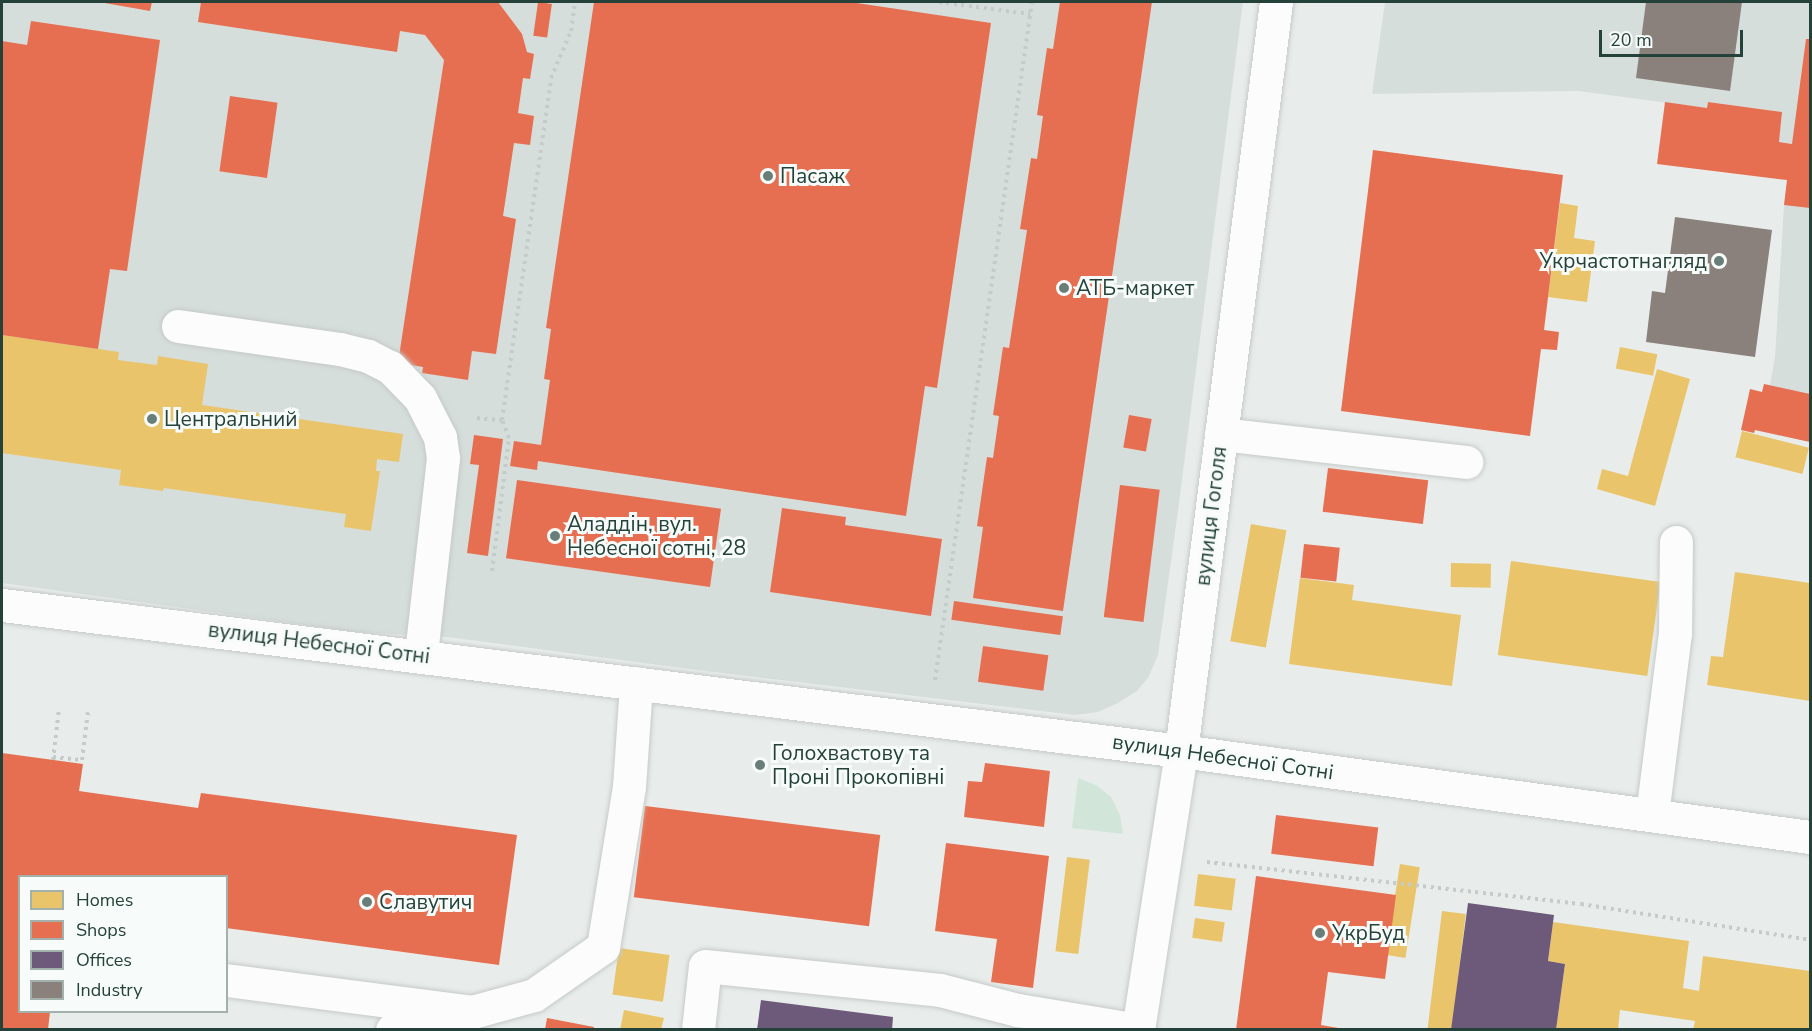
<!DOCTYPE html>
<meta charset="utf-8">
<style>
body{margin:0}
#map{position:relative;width:1812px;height:1031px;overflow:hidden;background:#e8edeb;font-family:"Nunito Sans",sans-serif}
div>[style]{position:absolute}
.built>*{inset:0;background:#d6dedb}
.green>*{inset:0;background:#d1e6d8}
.homes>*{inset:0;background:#e9c46a;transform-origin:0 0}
.shops>*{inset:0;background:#e76f51;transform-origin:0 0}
.offices>*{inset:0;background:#6d597a}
.industry>*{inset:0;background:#8a817c}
.path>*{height:4px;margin-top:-2px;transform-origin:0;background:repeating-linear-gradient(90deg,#c3ccca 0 3px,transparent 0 7.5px)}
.roads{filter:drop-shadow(0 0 2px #c5cac8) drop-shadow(0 0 2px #c5cac8)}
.minor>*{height:33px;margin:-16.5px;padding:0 16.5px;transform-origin:16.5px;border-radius:16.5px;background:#fcfcfc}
.dots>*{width:16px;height:16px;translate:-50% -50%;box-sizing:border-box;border:3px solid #f7fbf9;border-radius:50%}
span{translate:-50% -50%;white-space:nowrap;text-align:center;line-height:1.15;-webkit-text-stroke:6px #f7fbf9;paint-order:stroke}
.poi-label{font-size:21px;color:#24423a}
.left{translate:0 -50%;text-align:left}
.right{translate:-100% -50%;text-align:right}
.street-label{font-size:21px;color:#24423a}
.frame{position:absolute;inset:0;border:3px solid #24423a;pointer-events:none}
.legend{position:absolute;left:18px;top:875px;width:210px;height:138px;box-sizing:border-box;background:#f7fbf9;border:2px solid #a3b1ad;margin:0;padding:8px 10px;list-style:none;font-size:18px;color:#24423a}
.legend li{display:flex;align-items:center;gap:12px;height:30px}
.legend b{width:30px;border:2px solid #a3b1ad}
.scale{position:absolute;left:1599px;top:30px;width:144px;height:27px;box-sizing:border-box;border:3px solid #24423a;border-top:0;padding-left:8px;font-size:18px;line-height:21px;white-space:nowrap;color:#24423a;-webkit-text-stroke:4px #f7fbf9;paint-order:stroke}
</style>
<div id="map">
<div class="built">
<i style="clip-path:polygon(2px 2px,1243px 2px,1178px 511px,1158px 655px,1148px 678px,1137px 691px,1118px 703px,1098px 712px,1075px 715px,697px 670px,447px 637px,357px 632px,2px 583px)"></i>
<i style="clip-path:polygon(1385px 2px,1810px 2px,1810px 442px,1755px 430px,1764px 384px,1770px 385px,1775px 357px,1784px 205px,1792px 144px,1779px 142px,1782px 112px,1708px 102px,1707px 108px,1578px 91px,1372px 94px)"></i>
</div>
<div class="green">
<i style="clip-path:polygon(1078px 778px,1096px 785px,1111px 797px,1120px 815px,1123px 834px,1072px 828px)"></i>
</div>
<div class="homes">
<i style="clip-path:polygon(1560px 203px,1578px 206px,1574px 238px,1595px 241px,1587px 302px,1548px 297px)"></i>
<i style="clip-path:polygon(2px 335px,119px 352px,118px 360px,157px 365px,158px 356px,208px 364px,202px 405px,403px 434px,399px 462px,377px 459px,376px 471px,380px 471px,371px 531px,344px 527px,346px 514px,164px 488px,163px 491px,119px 485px,121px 470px,2px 453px)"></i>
<i style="left:1620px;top:347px;width:38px;height:22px;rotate:11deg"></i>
<i style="clip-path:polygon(1657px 369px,1690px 379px,1655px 506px,1597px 489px,1602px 469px,1628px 476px)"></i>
<i style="left:1742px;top:431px;width:69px;height:27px;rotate:14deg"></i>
<i style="left:1251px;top:524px;width:36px;height:119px;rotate:10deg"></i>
<i style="left:1511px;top:561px;width:151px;height:95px;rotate:8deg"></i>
<i style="left:1451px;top:563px;width:40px;height:24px;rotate:1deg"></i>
<i style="clip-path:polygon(1735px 572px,1810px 583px,1810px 701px,1707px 685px,1711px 656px,1723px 657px)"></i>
<i style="clip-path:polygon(1300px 578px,1354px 585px,1352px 600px,1461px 615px,1452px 686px,1289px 664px)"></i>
<i style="left:1067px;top:857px;width:23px;height:95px;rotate:7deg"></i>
<i style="left:1400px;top:864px;width:20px;height:92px;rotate:9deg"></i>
<i style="left:1198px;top:874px;width:38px;height:32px;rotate:7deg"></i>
<i style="left:1442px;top:911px;width:24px;height:120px;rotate:7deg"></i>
<i style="left:1195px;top:918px;width:30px;height:20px;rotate:8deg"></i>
<i style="clip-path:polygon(1553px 922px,1689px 941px,1683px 988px,1699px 991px,1703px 956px,1810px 971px,1810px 1030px,1693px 1030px,1695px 1021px,1620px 1010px,1618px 1030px,1556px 1030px,1565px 964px,1548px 961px)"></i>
<i style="left:619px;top:948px;width:51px;height:47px;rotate:8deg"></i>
<i style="clip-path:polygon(624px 1010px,664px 1018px,661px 1030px,620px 1030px)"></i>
</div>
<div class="shops">
<i style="clip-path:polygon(99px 2px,152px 2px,150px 11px)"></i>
<i style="clip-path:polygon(201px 2px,498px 2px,522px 34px,527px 52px,534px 54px,530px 79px,523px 78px,518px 113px,534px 116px,530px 145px,514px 143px,503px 216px,516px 219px,496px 354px,472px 351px,468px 380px,422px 373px,423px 367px,398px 363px,444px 60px,425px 35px,400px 31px,397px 52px,198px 22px)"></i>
<i style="left:538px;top:2px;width:14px;height:34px;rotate:8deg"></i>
<i style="clip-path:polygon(594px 2px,850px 2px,991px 23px,937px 388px,925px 386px,906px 516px,538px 461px,537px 470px,510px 466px,514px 441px,541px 445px,550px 380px,544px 379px,551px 329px,546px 328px)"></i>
<i style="clip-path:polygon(1060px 2px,1152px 2px,1063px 611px,973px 598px,983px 527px,977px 526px,987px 457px,993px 458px,999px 416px,993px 415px,1003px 347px,1009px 348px,1027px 230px,1020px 229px,1031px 158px,1037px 159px,1043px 116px,1037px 115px,1047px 48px,1053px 49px)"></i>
<i style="clip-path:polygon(31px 21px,160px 40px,127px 271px,110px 269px,98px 349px,2px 335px,2px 41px,27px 45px)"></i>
<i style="clip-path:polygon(1806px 39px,1810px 39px,1810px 208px,1784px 205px,1787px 180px,1657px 164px,1665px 102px,1707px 108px,1708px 102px,1782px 112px,1779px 142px,1792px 144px)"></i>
<i style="left:230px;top:96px;width:48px;height:76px;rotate:8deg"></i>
<i style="clip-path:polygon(1373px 150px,1563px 175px,1544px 330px,1559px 332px,1557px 350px,1541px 349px,1530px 436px,1341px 411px)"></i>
<i style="clip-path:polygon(1764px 384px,1810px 394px,1810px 442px,1755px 430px,1754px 433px,1741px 430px,1750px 389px,1762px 392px)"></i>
<i style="left:1129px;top:415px;width:23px;height:33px;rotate:10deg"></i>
<i style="clip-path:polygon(474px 435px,503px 439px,488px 556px,467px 553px,479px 465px,470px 464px)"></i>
<i style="left:1328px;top:468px;width:101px;height:44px;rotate:7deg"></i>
<i style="left:517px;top:480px;width:206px;height:79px;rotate:8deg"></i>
<i style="left:1120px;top:485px;width:40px;height:133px;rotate:7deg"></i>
<i style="clip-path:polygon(782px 508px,846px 517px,845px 525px,942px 539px,931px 616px,770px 592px)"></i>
<i style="left:1304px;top:544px;width:36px;height:34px;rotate:6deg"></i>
<i style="left:954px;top:601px;width:110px;height:19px;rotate:8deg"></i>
<i style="left:983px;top:646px;width:66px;height:36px;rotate:8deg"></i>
<i style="clip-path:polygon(2px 753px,83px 764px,79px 791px,198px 808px,201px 793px,517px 835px,499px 965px,226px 928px,226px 876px,20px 876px,20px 1012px,50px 1012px,48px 1030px,2px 1030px)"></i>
<i style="clip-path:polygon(985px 763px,1050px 771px,1044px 827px,964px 817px,968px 781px,982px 782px)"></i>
<i style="left:645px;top:806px;width:237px;height:92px;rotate:7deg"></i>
<i style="left:1276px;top:815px;width:103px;height:39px;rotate:7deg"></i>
<i style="clip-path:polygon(946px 843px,1049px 856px,1033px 988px,991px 982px,997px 939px,935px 931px)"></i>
<i style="clip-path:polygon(1256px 876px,1396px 895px,1385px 979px,1328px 972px,1321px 1025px,1350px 1030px,1236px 1030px)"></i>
<i style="clip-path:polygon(547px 1018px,594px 1027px,594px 1030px,545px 1030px)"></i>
</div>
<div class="offices">
<i style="clip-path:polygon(1468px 903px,1554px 915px,1548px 961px,1565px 964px,1556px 1030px,1451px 1030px)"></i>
<i style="clip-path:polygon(761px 1000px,893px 1017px,892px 1030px,757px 1030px)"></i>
</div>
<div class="industry">
<i style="clip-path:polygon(1646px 2px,1742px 2px,1730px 91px,1636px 78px)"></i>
<i style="clip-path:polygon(1675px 217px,1772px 230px,1755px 357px,1646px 342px,1652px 291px,1665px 293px)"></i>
</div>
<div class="path">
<i style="left:939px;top:2px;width:92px;rotate:7.5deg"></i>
<i style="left:477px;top:418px;width:25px;rotate:5deg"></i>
<i style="left:502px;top:420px;width:345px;rotate:-81.8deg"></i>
<i style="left:551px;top:78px;width:51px;rotate:-66.9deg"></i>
<i style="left:571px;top:31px;width:29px;rotate:-82deg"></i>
<i style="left:492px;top:571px;width:134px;rotate:-82.7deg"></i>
<i style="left:509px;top:438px;width:19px;rotate:-111deg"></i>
<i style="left:935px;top:680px;width:685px;rotate:-81.86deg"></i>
<i style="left:53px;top:757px;width:29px;rotate:6deg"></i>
<i style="left:82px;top:760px;width:48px;rotate:-82.9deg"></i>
<i style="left:53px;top:760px;width:51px;rotate:-83.3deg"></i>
<i style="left:1207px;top:862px;width:376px;rotate:6.4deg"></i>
<i style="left:1581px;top:904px;width:232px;rotate:8.9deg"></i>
</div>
<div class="roads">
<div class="minor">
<i style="left:178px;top:326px;width:164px;rotate:8.1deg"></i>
<i style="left:340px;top:349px;width:29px;rotate:14deg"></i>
<i style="left:368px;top:356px;width:25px;rotate:27deg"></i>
<i style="left:390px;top:367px;width:43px;rotate:45.9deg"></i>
<i style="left:420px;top:398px;width:44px;rotate:62.9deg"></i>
<i style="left:440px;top:437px;width:21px;rotate:82deg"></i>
<i style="left:443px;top:458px;width:198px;rotate:96.4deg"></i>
<i style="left:1221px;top:434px;width:247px;rotate:6.5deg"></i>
<i style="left:2px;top:605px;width:1188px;rotate:7.06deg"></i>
<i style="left:1181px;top:751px;width:635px;rotate:7.79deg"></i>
<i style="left:1652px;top:815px;width:182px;rotate:-82.8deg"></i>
<i style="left:1675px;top:634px;width:92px;rotate:-89.4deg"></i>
<i style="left:226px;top:980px;width:248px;rotate:7.4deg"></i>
<i style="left:392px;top:1030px;width:59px;rotate:-12.6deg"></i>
<i style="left:451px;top:1030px;width:28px;rotate:-41deg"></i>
<i style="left:472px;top:1012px;width:64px;rotate:-15.3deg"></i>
<i style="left:534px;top:995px;width:84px;rotate:-34.8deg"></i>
<i style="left:603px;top:947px;width:162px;rotate:-80.8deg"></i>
<i style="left:629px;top:787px;width:104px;rotate:-86.1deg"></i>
<i style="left:698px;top:1030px;width:64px;rotate:-83.8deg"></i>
<i style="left:705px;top:966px;width:236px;rotate:5.8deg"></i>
<i style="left:940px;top:990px;width:81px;rotate:14.4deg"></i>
<i style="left:1018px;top:1010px;width:122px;rotate:9.5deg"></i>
<i style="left:1138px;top:1030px;width:282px;rotate:-81.2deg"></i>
<i style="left:1181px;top:751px;width:755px;rotate:-82.77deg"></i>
</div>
</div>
<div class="dots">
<i style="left:768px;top:176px;background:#697e78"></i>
<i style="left:1719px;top:261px;background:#697e78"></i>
<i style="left:1064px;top:288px;background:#697e78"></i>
<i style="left:152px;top:419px;background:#697e78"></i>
<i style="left:555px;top:536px;background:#697e78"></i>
<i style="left:760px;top:765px;background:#697e78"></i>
<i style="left:367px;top:902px;background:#697e78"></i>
<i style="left:1320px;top:933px;background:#697e78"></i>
</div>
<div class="poi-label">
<span class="left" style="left:780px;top:176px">Пасаж</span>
<span class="right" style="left:1707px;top:261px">Укрчастотнагляд</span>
<span class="left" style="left:1076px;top:288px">АТБ-маркет</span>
<span class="left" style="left:164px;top:419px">Центральний</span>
<span class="left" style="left:567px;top:536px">Аладдін, вул.<br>Небесної сотні, 28</span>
<span class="left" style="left:772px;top:765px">Голохвастову та<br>Проні Прокопівні</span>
<span class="left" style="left:379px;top:902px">Славутич</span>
<span class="left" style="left:1332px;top:933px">УкрБуд</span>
</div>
<div class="street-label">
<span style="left:1211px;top:516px;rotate:-83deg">вулиця Гоголя</span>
<span style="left:319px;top:643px;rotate:7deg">вулиця Небесної Сотні</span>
<span style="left:1223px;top:757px;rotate:8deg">вулиця Небесної Сотні</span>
</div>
<div class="frame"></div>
<ul class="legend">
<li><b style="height:16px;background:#e9c46a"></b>Homes</li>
<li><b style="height:16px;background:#e76f51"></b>Shops</li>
<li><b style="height:16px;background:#6d597a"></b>Offices</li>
<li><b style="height:16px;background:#8a817c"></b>Industry</li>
</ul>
<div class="scale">20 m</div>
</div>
